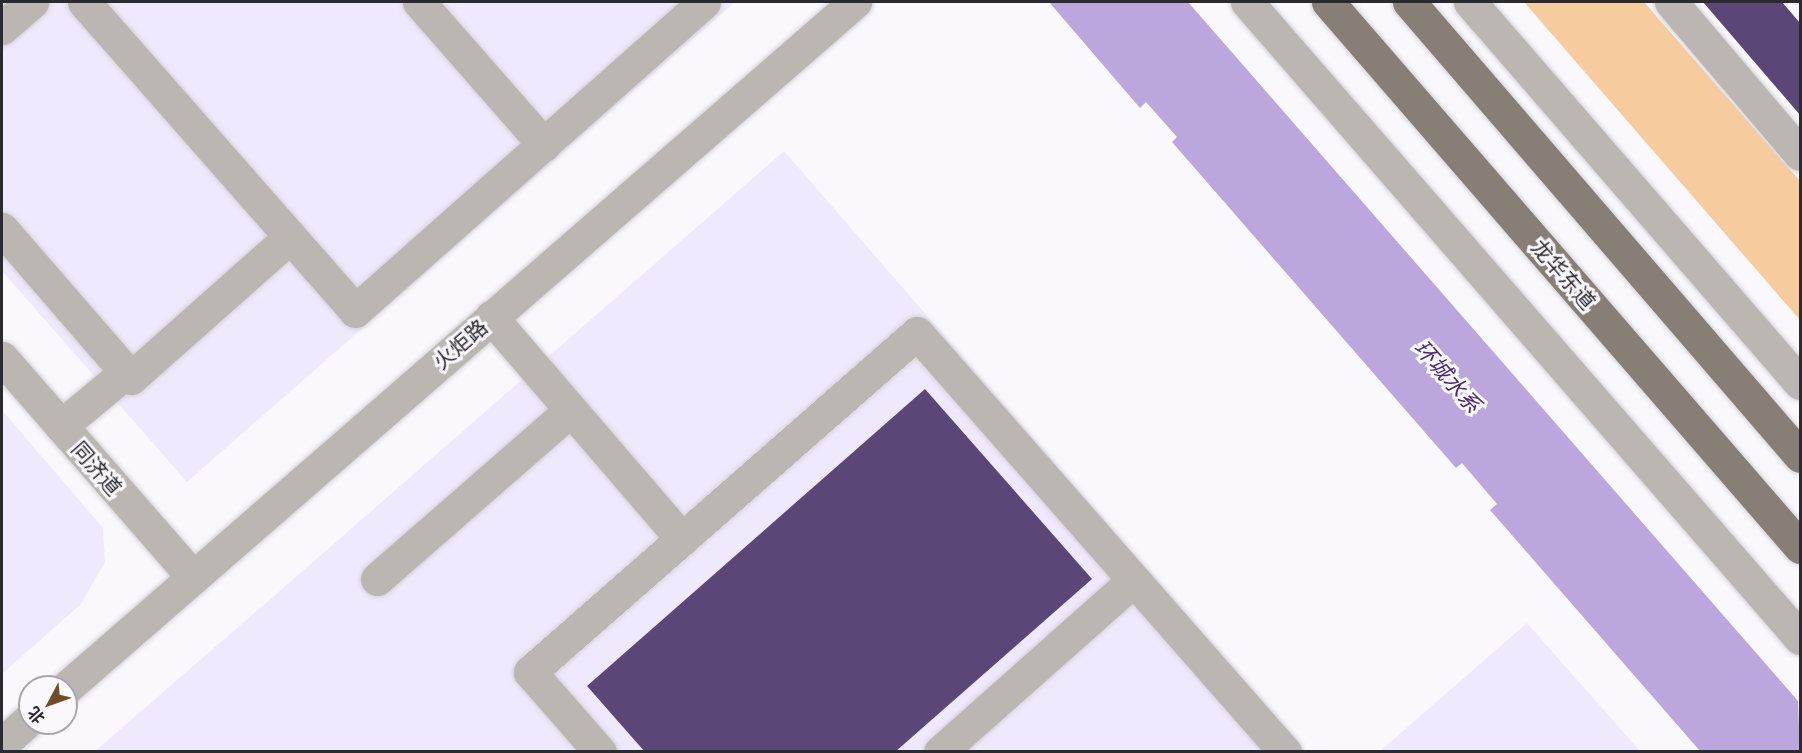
<!DOCTYPE html>
<meta charset="utf-8">
<style>
body{margin:0}
#map{position:relative;width:1802px;height:753px;overflow:hidden;background:#faf8fd;font-family:"Noto Serif","Noto Sans SC",serif}
div>[style]{position:absolute}
.built>*{inset:0;background:#f0e9fe}
.green>*{inset:0;background:#f6cb9e}
.water>*{inset:0;background:#bba6de}
.building>*{inset:0;background:#5a4677}
.roads{filter:drop-shadow(0 0 2px #d5d3d8) drop-shadow(0 0 2px #d5d3d8)}
.minor>*{height:33px;margin:-16.5px;padding:0 16.5px;transform-origin:16.5px;border-radius:16.5px;background:#bbb6b2}
.major>*{height:33px;margin:-16.5px;padding:0 16.5px;transform-origin:16.5px;border-radius:16.5px;background:#877e76}
span{translate:-50% -50%;white-space:nowrap;text-align:center;line-height:1.15;-webkit-text-stroke:6px #faf8fd;paint-order:stroke}
.street-label{font-size:21px;color:#2b2a2f}
.water-label{font-size:22px;color:#482b6d;font-style:italic}
.frame{position:absolute;inset:0;border:3px solid #2b2a2f;pointer-events:none}
.north{position:absolute;left:18px;top:675px;width:60px;height:60px;box-sizing:border-box;background:#faf8fd;border:2px solid #a7a6ab;border-radius:50%;rotate:229deg;font-size:16px;font-weight:700;line-height:24px;text-align:center;color:#2b2a2f}
.north::after{content:'';display:block;margin:auto;width:21px;height:27px;background:#704d26;clip-path:polygon(50% 0,100% 100%,50% 72%,0 100%)}
</style>
<div id="map">
<div class="built">
<i style="clip-path:polygon(2px 2px,735px 2px,187px 482px,2px 271px)"></i>
<i style="clip-path:polygon(784px 151px,1305px 751px,94px 752px,274px 596px)"></i>
<i style="clip-path:polygon(2px 410px,103px 528px,105px 562px,81px 604px,2px 674px)"></i>
<i style="clip-path:polygon(1527px 623px,1640px 751px,1380px 751px)"></i>
</div>
<div class="green">
<i style="clip-path:polygon(1524px 2px,1644px 2px,1800px 181px,1800px 320px)"></i>
</div>
<div class="water">
<i style="clip-path:polygon(1049px 2px,1188px 2px,1798px 701px,1800px 751px,1700px 751px,1490px 510px,1497px 504px,1462px 463px,1456px 468px,1172px 142px,1177px 137px,1146px 102px,1140px 108px)"></i>
</div>
<div class="building">
<i style="clip-path:polygon(1703px 2px,1782px 2px,1800px 23px,1800px 115px)"></i>
<i style="clip-path:polygon(925px 389px,1092px 579px,895px 752px,645px 752px,587px 686px)"></i>
</div>
<div class="roads">
<div class="minor">
<i style="left:84px;top:2px;width:411px;rotate:48.7deg"></i>
<i style="left:355px;top:311px;width:466px;rotate:-41.5deg"></i>
<i style="left:419px;top:2px;width:190px;rotate:48.8deg"></i>
<i style="left:1247px;top:2px;width:843px;rotate:48.99deg"></i>
<i style="left:1470px;top:2px;width:504px;rotate:49.1deg"></i>
<i style="left:1671px;top:2px;width:199px;rotate:49.7deg"></i>
<i style="left:2px;top:28px;width:40px;rotate:-41deg"></i>
<i style="left:2px;top:229px;width:197px;rotate:49.1deg"></i>
<i style="left:131px;top:378px;width:213px;rotate:-41.6deg"></i>
<i style="left:491px;top:317px;width:293px;rotate:49.3deg"></i>
<i style="left:2px;top:358px;width:291px;rotate:48.9deg"></i>
<i style="left:61px;top:426px;width:85px;rotate:-39.7deg"></i>
<i style="left:377px;top:579px;width:257px;rotate:-41.1deg"></i>
<i style="left:66px;top:688px;width:1046px;rotate:-41.01deg"></i>
<i style="left:2px;top:744px;width:38px;rotate:-42deg"></i>
<i style="left:600px;top:752px;width:106px;rotate:-131.2deg"></i>
<i style="left:530px;top:672px;width:514px;rotate:-41.22deg"></i>
<i style="left:917px;top:333px;width:558px;rotate:48.71deg"></i>
<i style="left:940px;top:752px;width:259px;rotate:-41.6deg"></i>
</div>
<div class="major">
<i style="left:1328px;top:2px;width:721px;rotate:49.11deg"></i>
<i style="left:1409px;top:2px;width:599px;rotate:49.26deg"></i>
</div>
</div>
<div class="street-label">
<span style="left:1564px;top:274px;rotate:49deg">龙华东道</span>
<span style="left:460px;top:344px;rotate:-41deg">火炬路</span>
<span style="left:97px;top:468px;rotate:49deg">同济道</span>
</div>
<div class="water-label">
<span style="left:1448px;top:376px;rotate:49deg">环城水系</span>
</div>
<div class="frame"></div>
<div class="north">北</div>
</div>
